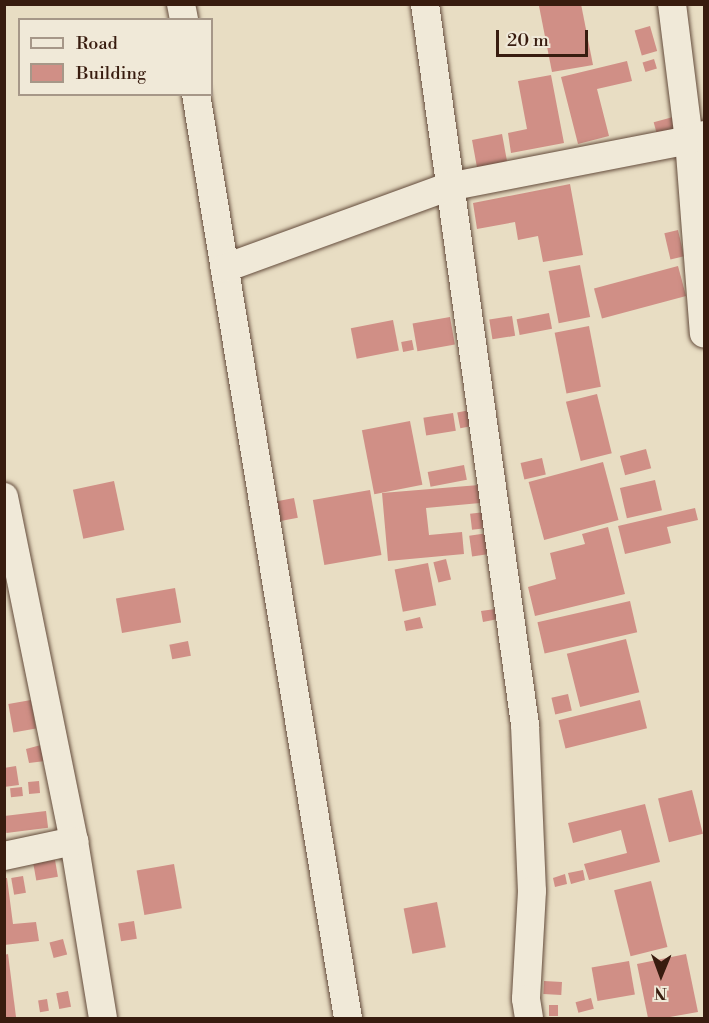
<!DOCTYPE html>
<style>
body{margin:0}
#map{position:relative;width:709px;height:1023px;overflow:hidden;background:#e8ddc3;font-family:"Libre Bodoni",serif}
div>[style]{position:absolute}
.building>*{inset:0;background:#d08f86;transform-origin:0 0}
.roads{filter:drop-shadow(0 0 2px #644c3c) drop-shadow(0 0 2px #644c3c)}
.minor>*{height:28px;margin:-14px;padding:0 14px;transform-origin:14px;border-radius:14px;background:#f0e9d8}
span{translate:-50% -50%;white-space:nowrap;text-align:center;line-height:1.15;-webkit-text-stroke:5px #f0e9d8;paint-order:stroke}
.frame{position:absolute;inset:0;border:6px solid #381c0f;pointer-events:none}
.legend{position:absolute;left:18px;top:18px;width:195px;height:78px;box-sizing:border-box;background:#f0e9d8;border:2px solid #a69788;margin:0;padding:8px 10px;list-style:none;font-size:18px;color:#381c0f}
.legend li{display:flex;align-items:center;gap:12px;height:30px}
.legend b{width:30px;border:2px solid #a69788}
.north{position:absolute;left:631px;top:945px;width:60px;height:60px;-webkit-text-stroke:4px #f0e9d8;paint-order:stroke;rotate:181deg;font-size:16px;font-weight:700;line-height:24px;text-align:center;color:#381c0f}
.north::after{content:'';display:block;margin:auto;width:21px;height:27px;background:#381c0f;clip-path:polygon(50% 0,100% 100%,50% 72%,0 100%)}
.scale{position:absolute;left:496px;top:30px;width:92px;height:27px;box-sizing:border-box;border:3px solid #381c0f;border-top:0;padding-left:8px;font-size:18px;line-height:21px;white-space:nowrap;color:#381c0f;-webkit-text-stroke:4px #f0e9d8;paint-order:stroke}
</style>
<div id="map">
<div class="building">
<i style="clip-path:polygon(548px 4px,581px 4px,593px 65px,552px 72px,539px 6px)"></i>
<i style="left:650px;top:26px;width:26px;height:16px;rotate:74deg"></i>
<i style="left:654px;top:59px;width:10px;height:12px;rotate:73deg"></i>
<i style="clip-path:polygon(627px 61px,632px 81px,597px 89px,609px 136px,578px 144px,561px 77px)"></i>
<i style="clip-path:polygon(551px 75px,564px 143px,511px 153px,508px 133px,527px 129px,518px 81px)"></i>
<i style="left:673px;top:117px;width:20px;height:20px;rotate:75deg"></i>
<i style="clip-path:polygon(502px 134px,507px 161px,478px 173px,472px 140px)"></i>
<i style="clip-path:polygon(570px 184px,583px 255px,543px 262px,538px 236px,518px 240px,515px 222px,477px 229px,473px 203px)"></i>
<i style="left:678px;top:230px;width:27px;height:14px;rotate:77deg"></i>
<i style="left:580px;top:265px;width:53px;height:32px;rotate:79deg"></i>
<i style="left:678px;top:266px;width:31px;height:87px;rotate:75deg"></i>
<i style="left:549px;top:313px;width:16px;height:33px;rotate:79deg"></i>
<i style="left:512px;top:316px;width:20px;height:23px;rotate:81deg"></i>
<i style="left:450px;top:317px;width:28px;height:38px;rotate:80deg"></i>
<i style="left:393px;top:320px;width:31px;height:43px;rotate:79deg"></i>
<i style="left:589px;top:326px;width:62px;height:35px;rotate:79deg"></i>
<i style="left:412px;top:340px;width:10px;height:11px;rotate:79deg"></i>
<i style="left:597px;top:394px;width:61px;height:32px;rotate:76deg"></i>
<i style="left:470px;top:410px;width:16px;height:13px;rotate:79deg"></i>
<i style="left:453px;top:413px;width:18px;height:30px;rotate:81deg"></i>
<i style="left:410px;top:421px;width:65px;height:49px;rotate:79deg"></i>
<i style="left:646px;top:449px;width:20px;height:27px;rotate:75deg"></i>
<i style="left:542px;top:458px;width:17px;height:22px;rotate:77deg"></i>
<i style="left:603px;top:462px;width:60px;height:77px;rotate:75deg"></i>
<i style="left:464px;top:465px;width:15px;height:37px;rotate:79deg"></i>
<i style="left:655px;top:480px;width:31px;height:36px;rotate:77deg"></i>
<i style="left:114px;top:481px;width:50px;height:42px;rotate:78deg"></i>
<i style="clip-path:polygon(479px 485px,480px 503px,426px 508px,429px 535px,462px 532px,464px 554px,388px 561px,382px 493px)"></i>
<i style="left:370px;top:490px;width:66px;height:58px;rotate:80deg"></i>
<i style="left:294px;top:498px;width:20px;height:20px;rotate:79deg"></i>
<i style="clip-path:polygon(695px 508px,698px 520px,667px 527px,671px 543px,625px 554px,618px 526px)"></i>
<i style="left:485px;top:512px;width:16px;height:15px;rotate:83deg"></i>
<i style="clip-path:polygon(608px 527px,625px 594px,535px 616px,528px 587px,556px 579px,550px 553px,585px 544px,582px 534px)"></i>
<i style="left:488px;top:533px;width:21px;height:19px;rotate:82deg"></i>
<i style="left:446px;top:559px;width:21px;height:13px;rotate:76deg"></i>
<i style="left:428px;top:563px;width:43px;height:34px;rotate:79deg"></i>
<i style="left:175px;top:588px;width:35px;height:60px;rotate:80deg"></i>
<i style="left:630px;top:601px;width:32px;height:95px;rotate:77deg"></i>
<i style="clip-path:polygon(495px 609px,498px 619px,483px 622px,481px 611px)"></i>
<i style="clip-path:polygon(420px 617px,423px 628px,406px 631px,404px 621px)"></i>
<i style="left:626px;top:639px;width:55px;height:61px;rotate:76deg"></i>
<i style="left:188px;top:641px;width:15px;height:19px;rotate:79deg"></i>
<i style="left:568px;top:694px;width:17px;height:17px;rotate:77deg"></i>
<i style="left:31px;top:700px;width:29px;height:23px;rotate:80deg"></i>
<i style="left:640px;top:700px;width:29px;height:84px;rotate:76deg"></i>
<i style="clip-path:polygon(41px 745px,45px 761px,29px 763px,26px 749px)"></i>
<i style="clip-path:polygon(16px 766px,19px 785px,4px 787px,4px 768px)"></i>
<i style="left:39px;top:781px;width:12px;height:11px;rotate:85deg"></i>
<i style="left:22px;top:787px;width:9px;height:12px;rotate:84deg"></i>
<i style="left:692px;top:790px;width:45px;height:35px;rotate:76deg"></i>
<i style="clip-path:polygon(645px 804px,660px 862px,589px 880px,584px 864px,627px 853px,621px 830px,573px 843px,568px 823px)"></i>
<i style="left:46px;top:811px;width:17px;height:42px;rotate:83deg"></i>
<i style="left:55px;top:860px;width:17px;height:22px;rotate:80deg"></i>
<i style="left:174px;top:864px;width:45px;height:38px;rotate:80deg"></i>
<i style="clip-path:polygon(583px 870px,585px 880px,571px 884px,568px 873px)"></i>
<i style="clip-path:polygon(565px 874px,567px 884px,555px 887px,553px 878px)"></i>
<i style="left:23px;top:876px;width:17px;height:12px;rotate:80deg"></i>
<i style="clip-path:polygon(4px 878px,7px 878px,13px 924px,36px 922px,39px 941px,4px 945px)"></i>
<i style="left:651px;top:881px;width:68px;height:38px;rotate:76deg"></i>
<i style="left:437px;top:902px;width:46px;height:34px;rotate:79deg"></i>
<i style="left:134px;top:921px;width:18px;height:16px;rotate:81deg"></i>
<i style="left:63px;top:939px;width:16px;height:14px;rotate:75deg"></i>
<i style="clip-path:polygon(8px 954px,16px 1017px,4px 1018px,4px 955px)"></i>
<i style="clip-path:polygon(686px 954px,698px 1012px,664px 1018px,648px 1018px,637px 964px)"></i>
<i style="left:629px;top:961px;width:34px;height:38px;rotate:80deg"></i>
<i style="left:544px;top:981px;width:18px;height:13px;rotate:3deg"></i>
<i style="left:68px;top:991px;width:16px;height:12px;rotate:79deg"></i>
<i style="left:591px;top:998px;width:11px;height:16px;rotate:75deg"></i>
<i style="left:47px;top:999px;width:12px;height:9px;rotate:81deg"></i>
<i style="left:549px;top:1005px;width:9px;height:11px"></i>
</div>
<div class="roads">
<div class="minor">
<i style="left:181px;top:4px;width:16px;rotate:79deg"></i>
<i style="left:425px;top:4px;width:728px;rotate:82.1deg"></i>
<i style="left:525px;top:725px;width:166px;rotate:87.6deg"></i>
<i style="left:532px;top:891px;width:108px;rotate:93.2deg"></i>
<i style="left:526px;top:999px;width:19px;rotate:81deg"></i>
<i style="left:672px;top:4px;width:137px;rotate:82.9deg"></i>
<i style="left:689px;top:140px;width:194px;rotate:85.6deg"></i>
<i style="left:196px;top:94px;width:936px;rotate:80.66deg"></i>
<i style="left:225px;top:268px;width:237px;rotate:-20deg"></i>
<i style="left:448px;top:187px;width:246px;rotate:-11deg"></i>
<i style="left:689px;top:140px;width:16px;rotate:-18deg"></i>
<i style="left:4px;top:497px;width:351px;rotate:78.5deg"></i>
<i style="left:74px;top:841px;width:179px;rotate:80.7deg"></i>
<i style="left:4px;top:856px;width:72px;rotate:-12.1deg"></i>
</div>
</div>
<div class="frame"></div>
<ul class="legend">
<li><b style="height:8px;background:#f0e9d8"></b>Road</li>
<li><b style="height:16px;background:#d08f86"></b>Building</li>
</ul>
<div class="north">N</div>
<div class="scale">20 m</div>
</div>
